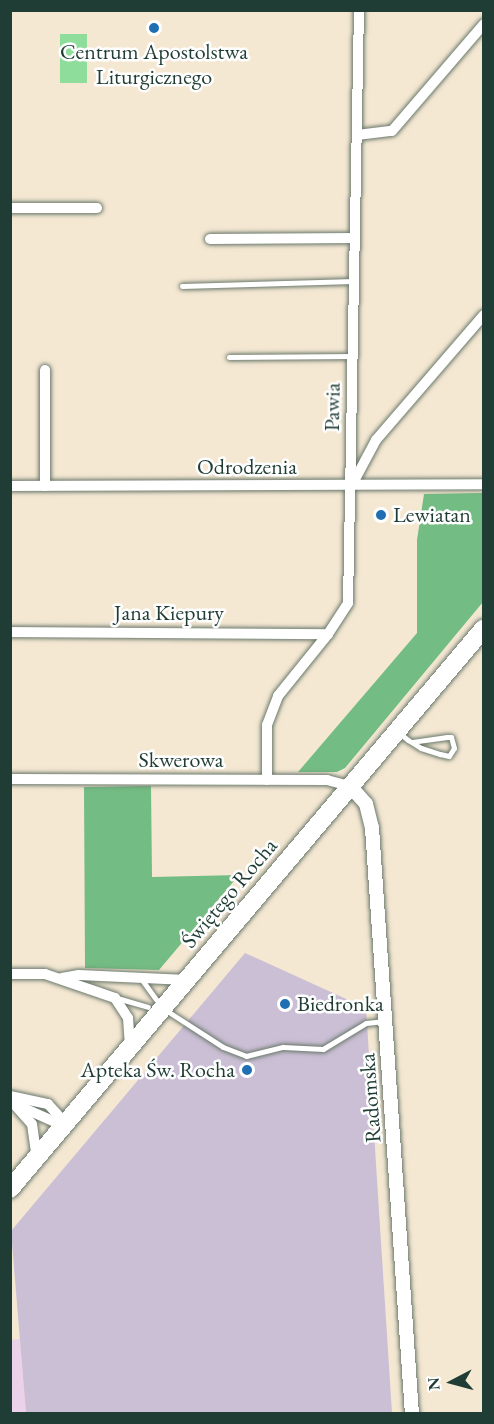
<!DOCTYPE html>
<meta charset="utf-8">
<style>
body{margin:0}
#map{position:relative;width:494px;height:1424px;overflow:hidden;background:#f5e8d3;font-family:"EB Garamond",serif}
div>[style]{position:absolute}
.built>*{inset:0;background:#ecd1ea}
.industrial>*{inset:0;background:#cbbfd5}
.green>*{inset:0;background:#8fdd9b;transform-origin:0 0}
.forest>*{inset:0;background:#73bc83}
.roads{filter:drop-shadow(0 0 2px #6a796c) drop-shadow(0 0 2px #6a796c)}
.service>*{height:5px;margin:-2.5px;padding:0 2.5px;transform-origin:2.5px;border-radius:2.5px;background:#fff}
.minor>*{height:10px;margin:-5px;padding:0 5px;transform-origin:5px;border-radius:5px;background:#fff}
.tertiary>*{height:14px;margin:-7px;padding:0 7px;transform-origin:7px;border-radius:7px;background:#fff}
.primary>*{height:18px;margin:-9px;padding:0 9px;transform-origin:9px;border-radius:9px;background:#fff}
.dots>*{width:16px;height:16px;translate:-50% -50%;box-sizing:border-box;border:3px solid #fff;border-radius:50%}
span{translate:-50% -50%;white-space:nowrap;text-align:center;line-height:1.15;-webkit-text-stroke:5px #fff;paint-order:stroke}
.poi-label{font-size:22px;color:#1f3d34}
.left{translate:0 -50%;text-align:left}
.right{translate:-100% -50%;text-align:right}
.street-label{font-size:22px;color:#1f3d34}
.frame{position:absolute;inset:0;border:12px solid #1f3d34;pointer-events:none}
.north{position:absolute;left:422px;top:1352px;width:60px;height:60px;-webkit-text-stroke:4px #fff;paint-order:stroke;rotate:264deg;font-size:16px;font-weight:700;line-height:24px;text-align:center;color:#1f3d34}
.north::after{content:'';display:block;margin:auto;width:21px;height:27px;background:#1f3d34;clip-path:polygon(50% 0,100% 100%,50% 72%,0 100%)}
</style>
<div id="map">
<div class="built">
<i style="clip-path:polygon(20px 1339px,26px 1413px,11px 1414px,11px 1340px)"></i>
</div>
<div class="industrial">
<i style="clip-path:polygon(245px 953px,366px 1008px,392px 1413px,26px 1413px,11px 1231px)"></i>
</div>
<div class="green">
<i style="left:60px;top:34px;width:27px;height:49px"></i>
</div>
<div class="forest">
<i style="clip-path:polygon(483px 493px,483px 602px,345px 768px,337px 772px,298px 772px,417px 633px,417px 540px,424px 494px)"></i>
<i style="clip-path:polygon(151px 786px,152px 877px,239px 875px,159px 970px,85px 968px,84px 787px)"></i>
</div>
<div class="roads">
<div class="service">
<i style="left:182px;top:286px;width:172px;rotate:-1.7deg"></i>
<i style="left:229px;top:357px;width:124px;rotate:-0.5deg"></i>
<i style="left:398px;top:732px;width:13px;rotate:39deg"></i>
<i style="left:408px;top:740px;width:15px;rotate:32deg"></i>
<i style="left:421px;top:748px;width:20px;rotate:18deg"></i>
<i style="left:440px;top:754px;width:9px;rotate:13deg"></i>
<i style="left:449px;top:756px;width:9px;rotate:-58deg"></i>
<i style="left:454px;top:748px;width:11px;rotate:-105deg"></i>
<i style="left:451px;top:737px;width:4px;rotate:180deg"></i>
<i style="left:447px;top:737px;width:35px;rotate:172deg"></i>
<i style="left:142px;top:980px;width:24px;rotate:54deg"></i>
<i style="left:117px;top:998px;width:32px;rotate:16deg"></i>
<i style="left:164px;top:1009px;width:70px;rotate:32.8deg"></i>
<i style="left:223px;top:1047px;width:25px;rotate:21deg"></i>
<i style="left:246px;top:1056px;width:38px;rotate:-14deg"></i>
<i style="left:283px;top:1047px;width:40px;rotate:2.9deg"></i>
<i style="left:323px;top:1049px;width:50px;rotate:-31.2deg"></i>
<i style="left:366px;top:1023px;width:19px;rotate:-6deg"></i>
</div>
<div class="minor">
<i style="left:357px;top:135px;width:35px;rotate:-7deg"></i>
<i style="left:392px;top:131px;width:141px;rotate:-49.3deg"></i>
<i style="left:10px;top:208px;width:87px"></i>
<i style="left:210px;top:239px;width:145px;rotate:-0.4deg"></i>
<i style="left:45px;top:370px;width:116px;rotate:90deg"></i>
<i style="left:352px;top:485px;width:51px;rotate:-61.9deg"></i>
<i style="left:376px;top:440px;width:165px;rotate:-49.2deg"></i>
<i style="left:10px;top:486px;width:474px;rotate:-0.2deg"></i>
<i style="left:10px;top:632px;width:318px;rotate:0.4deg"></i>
<i style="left:10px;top:779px;width:317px;rotate:0.2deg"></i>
<i style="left:327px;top:780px;width:24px;rotate:15deg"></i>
<i style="left:267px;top:780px;width:55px;rotate:-90deg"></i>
<i style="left:267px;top:725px;width:31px;rotate:-69deg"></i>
<i style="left:278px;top:696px;width:80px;rotate:-51.1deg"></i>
<i style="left:328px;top:634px;width:37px;rotate:-57deg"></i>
<i style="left:348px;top:603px;width:593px;rotate:-88.94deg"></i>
<i style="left:10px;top:974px;width:35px"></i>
<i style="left:45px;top:974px;width:74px;rotate:18.9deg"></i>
<i style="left:115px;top:998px;width:24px;rotate:57deg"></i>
<i style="left:128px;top:1018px;width:29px;rotate:86deg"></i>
<i style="left:62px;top:978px;width:17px;rotate:-10deg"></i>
<i style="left:79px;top:975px;width:108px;rotate:2.7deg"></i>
<i style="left:10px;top:1096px;width:39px;rotate:12deg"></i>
<i style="left:48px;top:1104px;width:27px;rotate:48deg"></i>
<i style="left:13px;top:1103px;width:28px;rotate:48deg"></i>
<i style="left:32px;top:1124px;width:34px;rotate:82deg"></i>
<i style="left:19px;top:1106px;width:49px;rotate:24deg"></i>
</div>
<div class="tertiary">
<i style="left:350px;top:786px;width:24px;rotate:48deg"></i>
<i style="left:366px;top:804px;width:25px;rotate:76deg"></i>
<i style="left:372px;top:828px;width:587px;rotate:86.1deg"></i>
</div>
<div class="primary">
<i style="left:10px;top:1189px;width:734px;rotate:-49.8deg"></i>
</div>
</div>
<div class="dots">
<i style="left:154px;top:28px;background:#1f6fb2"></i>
<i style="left:381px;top:515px;background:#1f6fb2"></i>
<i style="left:285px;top:1004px;background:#1f6fb2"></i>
<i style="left:247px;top:1070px;background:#1f6fb2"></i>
</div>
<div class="poi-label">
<span style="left:154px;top:64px">Centrum Apostolstwa<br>Liturgicznego</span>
<span class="left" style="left:393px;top:515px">Lewiatan</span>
<span class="left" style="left:297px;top:1004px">Biedronka</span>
<span class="right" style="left:235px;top:1070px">Apteka Św. Rocha</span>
</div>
<div class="street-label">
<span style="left:332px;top:407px;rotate:-89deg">Pawia</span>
<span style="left:247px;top:467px">Odrodzenia</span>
<span style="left:169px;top:613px">Jana Kiepury</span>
<span style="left:181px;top:760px">Skwerowa</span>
<span style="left:229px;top:893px;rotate:-50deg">Świętego Rocha</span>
<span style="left:370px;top:1098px;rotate:-94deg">Radomska</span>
</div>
<div class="frame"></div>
<div class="north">N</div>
</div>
